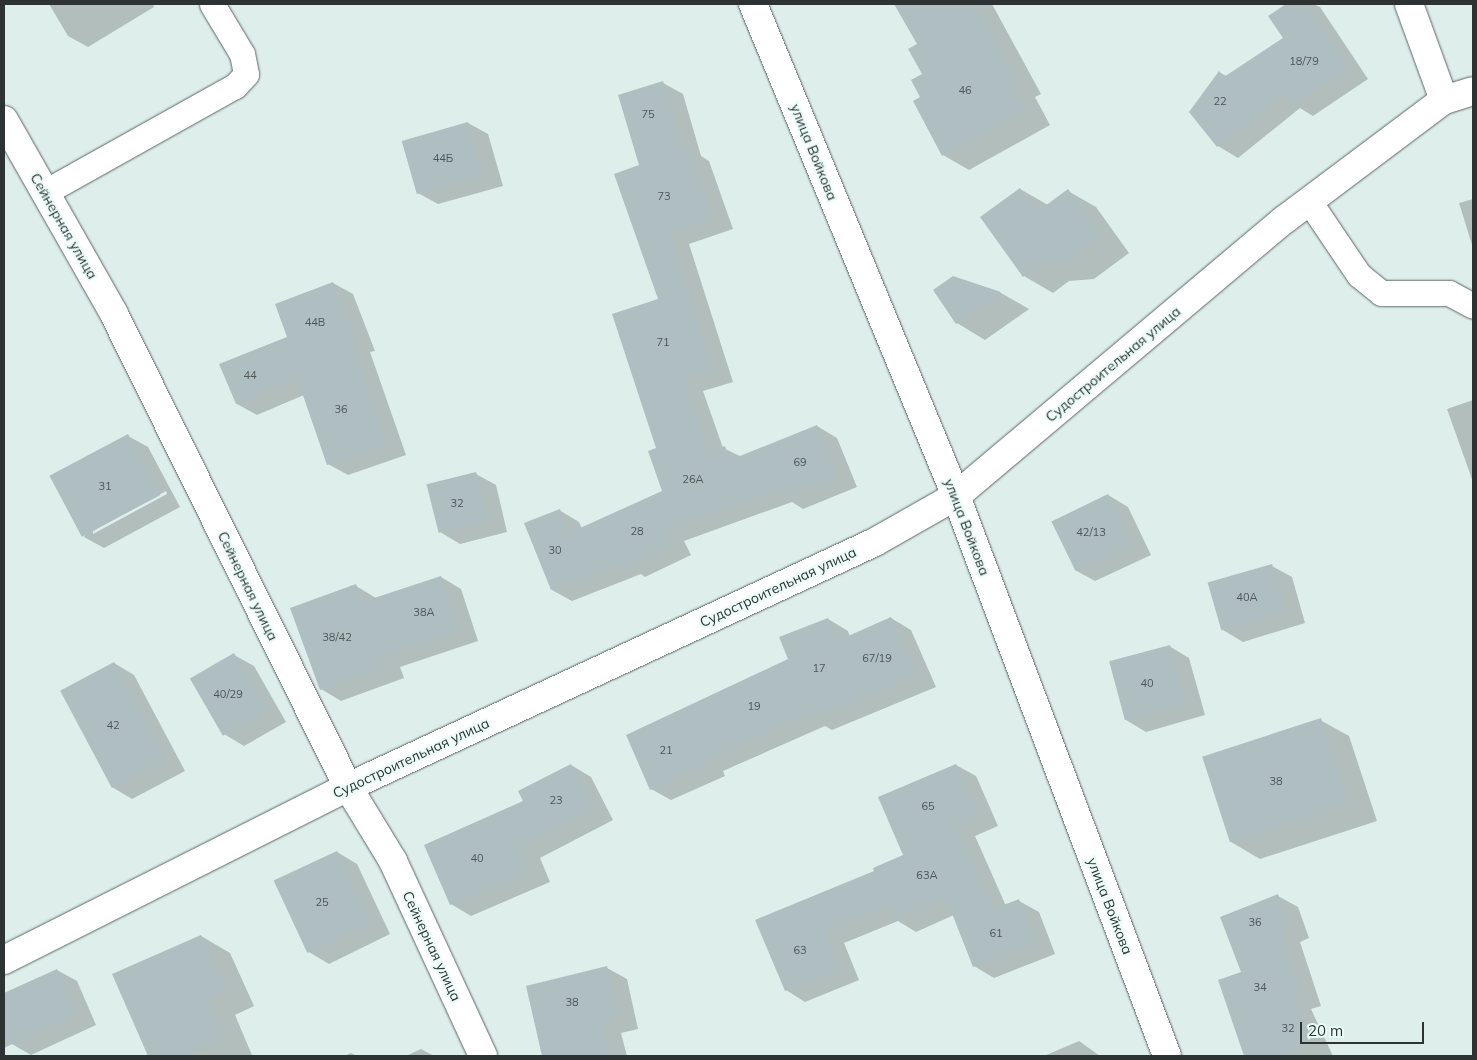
<!DOCTYPE html>
<meta charset="utf-8">
<style>
body{margin:0}
#map{position:relative;width:1477px;height:1060px;overflow:hidden;background:#deeeeb;font-family:Mulish,sans-serif}
div>[style]{position:absolute}
.shadow>*{inset:0;background:#0003}
.building>*{inset:0;background:#afbfc1;transform-origin:0 0}
.roads{filter:drop-shadow(0 0 1px #5a6865) drop-shadow(0 0 1px #5a6865)}
.service>*{height:25px;margin:-12.5px;padding:0 12.5px;transform-origin:12.5px;border-radius:12.5px;background:#fff}
.minor>*{height:28px;margin:-14px;padding:0 14px;transform-origin:14px;border-radius:14px;background:#fff}
span{translate:-50% -50%;white-space:nowrap;text-align:center;line-height:1.15;-webkit-text-stroke:4.5px #ebfcf8;paint-order:stroke}
.number-label{font-size:11px;color:#4e5656}
.number-label span{-webkit-text-stroke-width:0}
.street-label{font-size:14px;color:#2d3332}
.frame{position:absolute;inset:0;border:5px solid #2d3332;pointer-events:none}
.scale{position:absolute;left:1300px;top:1022px;width:124px;height:22px;box-sizing:border-box;border:2px solid #2d3332;border-top:0;padding-left:6px;font-size:15px;line-height:18px;white-space:nowrap;color:#2d3332;-webkit-text-stroke:4px #ebfcf8;paint-order:stroke}
</style>
<div id="map">
<div class="shadow">
<i style="clip-path:polygon(49px 4px,153px 4px,154px 7px,88px 47px,68px 36px)"></i>
<i style="clip-path:polygon(895px 4px,992px 4px,1041px 94px,1035px 97px,1050px 125px,969px 170px,943px 155px,922px 97px,923px 74px,918px 44px)"></i>
<i style="clip-path:polygon(1288px 4px,1313px 4px,1320px 7px,1368px 79px,1313px 116px,1300px 108px,1238px 158px,1218px 146px,1219px 72px,1226px 76px,1285px 38px,1270px 16px)"></i>
<i style="clip-path:polygon(663px 83px,683px 94px,701px 156px,709px 161px,733px 229px,689px 244px,733px 382px,703px 391px,723px 448px,742px 457px,817px 426px,837px 438px,857px 487px,803px 509px,792px 502px,684px 541px,691px 555px,645px 577px,641px 574px,572px 601px,552px 590px,559px 510px,579px 522px,582px 529px,663px 491px,657px 449px,660px 300px,641px 166px)"></i>
<i style="clip-path:polygon(468px 123px,488px 134px,503px 186px,438px 204px,418px 193px)"></i>
<i style="clip-path:polygon(1020px 189px,1048px 205px,1068px 191px,1096px 207px,1129px 253px,1094px 279px,1069px 281px,1053px 293px,1024px 276px)"></i>
<i style="clip-path:polygon(1473px 199px,1473px 248px,1459px 203px)"></i>
<i style="clip-path:polygon(953px 277px,1001px 293px,1029px 309px,985px 340px,957px 323px)"></i>
<i style="clip-path:polygon(333px 283px,353px 294px,375px 351px,370px 352px,406px 455px,348px 475px,328px 464px,304px 395px,257px 415px,237px 404px,221px 365px,289px 337px)"></i>
<i style="clip-path:polygon(1473px 400px,1473px 482px,1447px 409px)"></i>
<i style="clip-path:polygon(evenodd,128px 436px,148px 447px,180px 507px,104px 548px,84px 537px,128px 436px,166px 491px,167px 494px,93px 534px,93px 531px,166px 491px)"></i>
<i style="clip-path:polygon(476px 474px,496px 485px,507px 532px,460px 544px,440px 532px)"></i>
<i style="clip-path:polygon(1108px 495px,1128px 507px,1151px 555px,1095px 581px,1075px 570px)"></i>
<i style="clip-path:polygon(1272px 566px,1292px 577px,1305px 623px,1243px 642px,1223px 630px)"></i>
<i style="clip-path:polygon(441px 577px,461px 589px,478px 641px,400px 667px,404px 678px,341px 701px,321px 689px,356px 586px,376px 598px)"></i>
<i style="clip-path:polygon(891px 618px,911px 630px,936px 687px,832px 730px,825px 726px,723px 771px,725px 776px,671px 800px,651px 789px,789px 660px,828px 619px,848px 631px,850px 637px)"></i>
<i style="clip-path:polygon(1169px 646px,1189px 658px,1205px 715px,1146px 732px,1126px 720px)"></i>
<i style="clip-path:polygon(234px 655px,254px 666px,286px 722px,244px 746px,224px 734px)"></i>
<i style="clip-path:polygon(114px 663px,134px 675px,185px 771px,132px 799px,112px 787px)"></i>
<i style="clip-path:polygon(1320px 720px,1349px 736px,1377px 821px,1260px 859px,1231px 842px)"></i>
<i style="clip-path:polygon(571px 765px,591px 777px,613px 820px,540px 858px,550px 882px,471px 916px,451px 904px,525px 802px)"></i>
<i style="clip-path:polygon(956px 765px,976px 776px,998px 826px,975px 836px,1006px 906px,1019px 901px,1039px 912px,1055px 954px,994px 978px,974px 966px,954px 915px,916px 932px,898px 921px,844px 943px,859px 980px,805px 1002px,786px 990px,757px 920px,876px 871px,905px 855px)"></i>
<i style="clip-path:polygon(337px 852px,357px 864px,390px 934px,329px 964px,309px 952px)"></i>
<i style="clip-path:polygon(1278px 896px,1298px 907px,1309px 938px,1300px 942px,1321px 1006px,1311px 1009px,1333px 1056px,1246px 1056px,1241px 1045px,1242px 973px)"></i>
<i style="clip-path:polygon(201px 936px,230px 953px,254px 1006px,235px 1015px,252px 1055px,150px 1056px,114px 974px)"></i>
<i style="clip-path:polygon(607px 968px,627px 979px,638px 1029px,621px 1033px,627px 1056px,544px 1056px,527px 987px)"></i>
<i style="clip-path:polygon(57px 970px,77px 981px,96px 1025px,31px 1055px,12px 1044px,4px 1027px,4px 994px)"></i>
<i style="clip-path:polygon(1079px 1041px,1100px 1056px,1044px 1056px)"></i>
<i style="clip-path:polygon(421px 1049px,434px 1056px,406px 1056px)"></i>
<i style="clip-path:polygon(351px 1053px,357px 1056px,344px 1056px)"></i>
</div>
<div class="building">
<i style="clip-path:polygon(894px 4px,975px 4px,1016px 79px,1010px 82px,1025px 110px,942px 156px,913px 101px,920px 97px,911px 80px,922px 74px,908px 49px,917px 44px)"></i>
<i style="clip-path:polygon(1286px 4px,1306px 4px,1349px 68px,1293px 105px,1285px 93px,1217px 147px,1189px 112px,1219px 71px,1224px 77px,1283px 38px,1268px 16px)"></i>
<i style="clip-path:polygon(663px 81px,683px 150px,689px 148px,713px 217px,670px 233px,714px 370px,684px 380px,709px 452px,725px 446px,730px 460px,817px 425px,838px 476px,782px 498px,778px 489px,665px 530px,672px 544px,624px 566px,622px 563px,551px 590px,524px 523px,560px 509px,569px 533px,662px 491px,648px 451px,656px 448px,612px 314px,658px 299px,614px 174px,639px 165px,618px 95px)"></i>
<i style="left:468px;top:122px;width:55px;height:69px;rotate:74deg"></i>
<i style="clip-path:polygon(1020px 188px,1037px 212px,1068px 189px,1101px 236px,1064px 263px,1040px 265px,1023px 277px,980px 217px)"></i>
<i style="clip-path:polygon(953px 276px,1001px 292px,956px 324px,933px 290px)"></i>
<i style="clip-path:polygon(333px 282px,356px 340px,351px 341px,387px 444px,327px 465px,297px 378px,236px 404px,219px 364px,287px 337px,275px 304px)"></i>
<i style="left:128px;top:434px;width:69px;height:89px;rotate:62deg"></i>
<i style="left:476px;top:472px;width:50px;height:51px;rotate:76deg"></i>
<i style="left:1108px;top:494px;width:55px;height:63px;rotate:64deg"></i>
<i style="left:1272px;top:564px;width:50px;height:67px;rotate:74deg"></i>
<i style="clip-path:polygon(441px 576px,459px 630px,381px 656px,384px 667px,320px 690px,290px 608px,356px 584px,362px 602px)"></i>
<i style="clip-path:polygon(891px 617px,917px 675px,811px 719px,808px 713px,704px 760px,706px 764px,650px 790px,626px 735px,788px 659px,779px 637px,828px 618px,837px 641px)"></i>
<i style="left:1170px;top:645px;width:61px;height:63px;rotate:75deg"></i>
<i style="left:234px;top:653px;width:66px;height:51px;rotate:60deg"></i>
<i style="left:114px;top:662px;width:110px;height:61px;rotate:62deg"></i>
<i style="left:1321px;top:718px;width:90px;height:125px;rotate:72deg"></i>
<i style="clip-path:polygon(571px 764px,594px 808px,520px 846px,531px 870px,450px 905px,424px 845px,523px 801px,518px 791px)"></i>
<i style="clip-path:polygon(956px 764px,978px 814px,955px 824px,993px 909px,1019px 899px,1036px 943px,973px 967px,946px 898px,895px 921px,889px 905px,825px 932px,840px 968px,785px 991px,755px 920px,874px 871px,873px 868px,903px 855px,878px 797px)"></i>
<i style="left:337px;top:851px;width:80px;height:70px;rotate:65deg"></i>
<i style="clip-path:polygon(1278px 894px,1290px 927px,1280px 931px,1302px 994px,1292px 998px,1312px 1042px,1281px 1056px,1244px 1056px,1218px 980px,1241px 972px,1220px 917px)"></i>
<i style="clip-path:polygon(201px 935px,226px 989px,207px 998px,224px 1038px,184px 1056px,148px 1056px,112px 974px)"></i>
<i style="clip-path:polygon(607px 966px,619px 1018px,601px 1022px,611px 1056px,542px 1056px,526px 986px)"></i>
<i style="clip-path:polygon(57px 969px,77px 1013px,4px 1048px,4px 993px)"></i>
</div>
<div class="roads">
<div class="service">
<i style="left:45px;top:192px;width:218px;rotate:-29.2deg"></i>
<i style="left:235px;top:86px;width:16px;rotate:-47deg"></i>
<i style="left:246px;top:74px;width:20px;rotate:-101deg"></i>
<i style="left:242px;top:54px;width:58px;rotate:-121deg"></i>
<i style="left:1309px;top:201px;width:89px;rotate:56deg"></i>
<i style="left:1359px;top:275px;width:28px;rotate:39deg"></i>
<i style="left:1381px;top:293px;width:68px"></i>
<i style="left:1449px;top:293px;width:27px;rotate:28deg"></i>
</div>
<div class="minor">
<i style="left:753px;top:4px;width:532px;rotate:67.58deg"></i>
<i style="left:956px;top:496px;width:598px;rotate:69.35deg"></i>
<i style="left:1409px;top:4px;width:102px;rotate:70deg"></i>
<i style="left:4px;top:120px;width:223px;rotate:60.4deg"></i>
<i style="left:114px;top:314px;width:528px;rotate:63.68deg"></i>
<i style="left:348px;top:787px;width:87px;rotate:58.7deg"></i>
<i style="left:393px;top:861px;width:215px;rotate:65.2deg"></i>
<i style="left:4px;top:960px;width:385px;rotate:-26.7deg"></i>
<i style="left:348px;top:787px;width:581px;rotate:-24.93deg"></i>
<i style="left:875px;top:542px;width:93px;rotate:-29.6deg"></i>
<i style="left:956px;top:496px;width:429px;rotate:-40.1deg"></i>
<i style="left:1284px;top:220px;width:200px;rotate:-36.9deg"></i>
<i style="left:1444px;top:100px;width:30px;rotate:-17deg"></i>
</div>
</div>
<div class="number-label">
<span style="left:1304px;top:61px">18/79</span>
<span style="left:965px;top:90px">46</span>
<span style="left:1220px;top:101px">22</span>
<span style="left:648px;top:114px">75</span>
<span style="left:443px;top:158px">44Б</span>
<span style="left:664px;top:196px">73</span>
<span style="left:315px;top:322px">44В</span>
<span style="left:663px;top:342px">71</span>
<span style="left:250px;top:375px">44</span>
<span style="left:341px;top:409px">36</span>
<span style="left:800px;top:462px">69</span>
<span style="left:693px;top:479px">26А</span>
<span style="left:105px;top:486px">31</span>
<span style="left:457px;top:503px">32</span>
<span style="left:637px;top:531px">28</span>
<span style="left:1091px;top:532px">42/13</span>
<span style="left:555px;top:550px">30</span>
<span style="left:1247px;top:597px">40А</span>
<span style="left:424px;top:612px">38А</span>
<span style="left:337px;top:637px">38/42</span>
<span style="left:877px;top:658px">67/19</span>
<span style="left:819px;top:668px">17</span>
<span style="left:1147px;top:683px">40</span>
<span style="left:228px;top:694px">40/29</span>
<span style="left:754px;top:706px">19</span>
<span style="left:113px;top:725px">42</span>
<span style="left:666px;top:750px">21</span>
<span style="left:1276px;top:781px">38</span>
<span style="left:556px;top:800px">23</span>
<span style="left:928px;top:806px">65</span>
<span style="left:477px;top:858px">40</span>
<span style="left:927px;top:875px">63А</span>
<span style="left:322px;top:902px">25</span>
<span style="left:1255px;top:922px">36</span>
<span style="left:996px;top:933px">61</span>
<span style="left:800px;top:950px">63</span>
<span style="left:1260px;top:987px">34</span>
<span style="left:572px;top:1002px">38</span>
<span style="left:1288px;top:1028px">32</span>
</div>
<div class="street-label">
<span style="left:814px;top:152px;rotate:68deg">улица Войкова</span>
<span style="left:64px;top:226px;rotate:60deg">Сейнерная улица</span>
<span style="left:1113px;top:364px;rotate:-40deg">Судостроительная улица</span>
<span style="left:967px;top:527px;rotate:69deg">улица Войкова</span>
<span style="left:248px;top:586px;rotate:64deg">Сейнерная улица</span>
<span style="left:778px;top:587px;rotate:-25deg">Судостроительная улица</span>
<span style="left:411px;top:758px;rotate:-25deg">Судостроительная улица</span>
<span style="left:1110px;top:906px;rotate:69deg">улица Войкова</span>
<span style="left:432px;top:946px;rotate:65deg">Сейнерная улица</span>
</div>
<div class="frame"></div>
<div class="scale">20 m</div>
</div>
